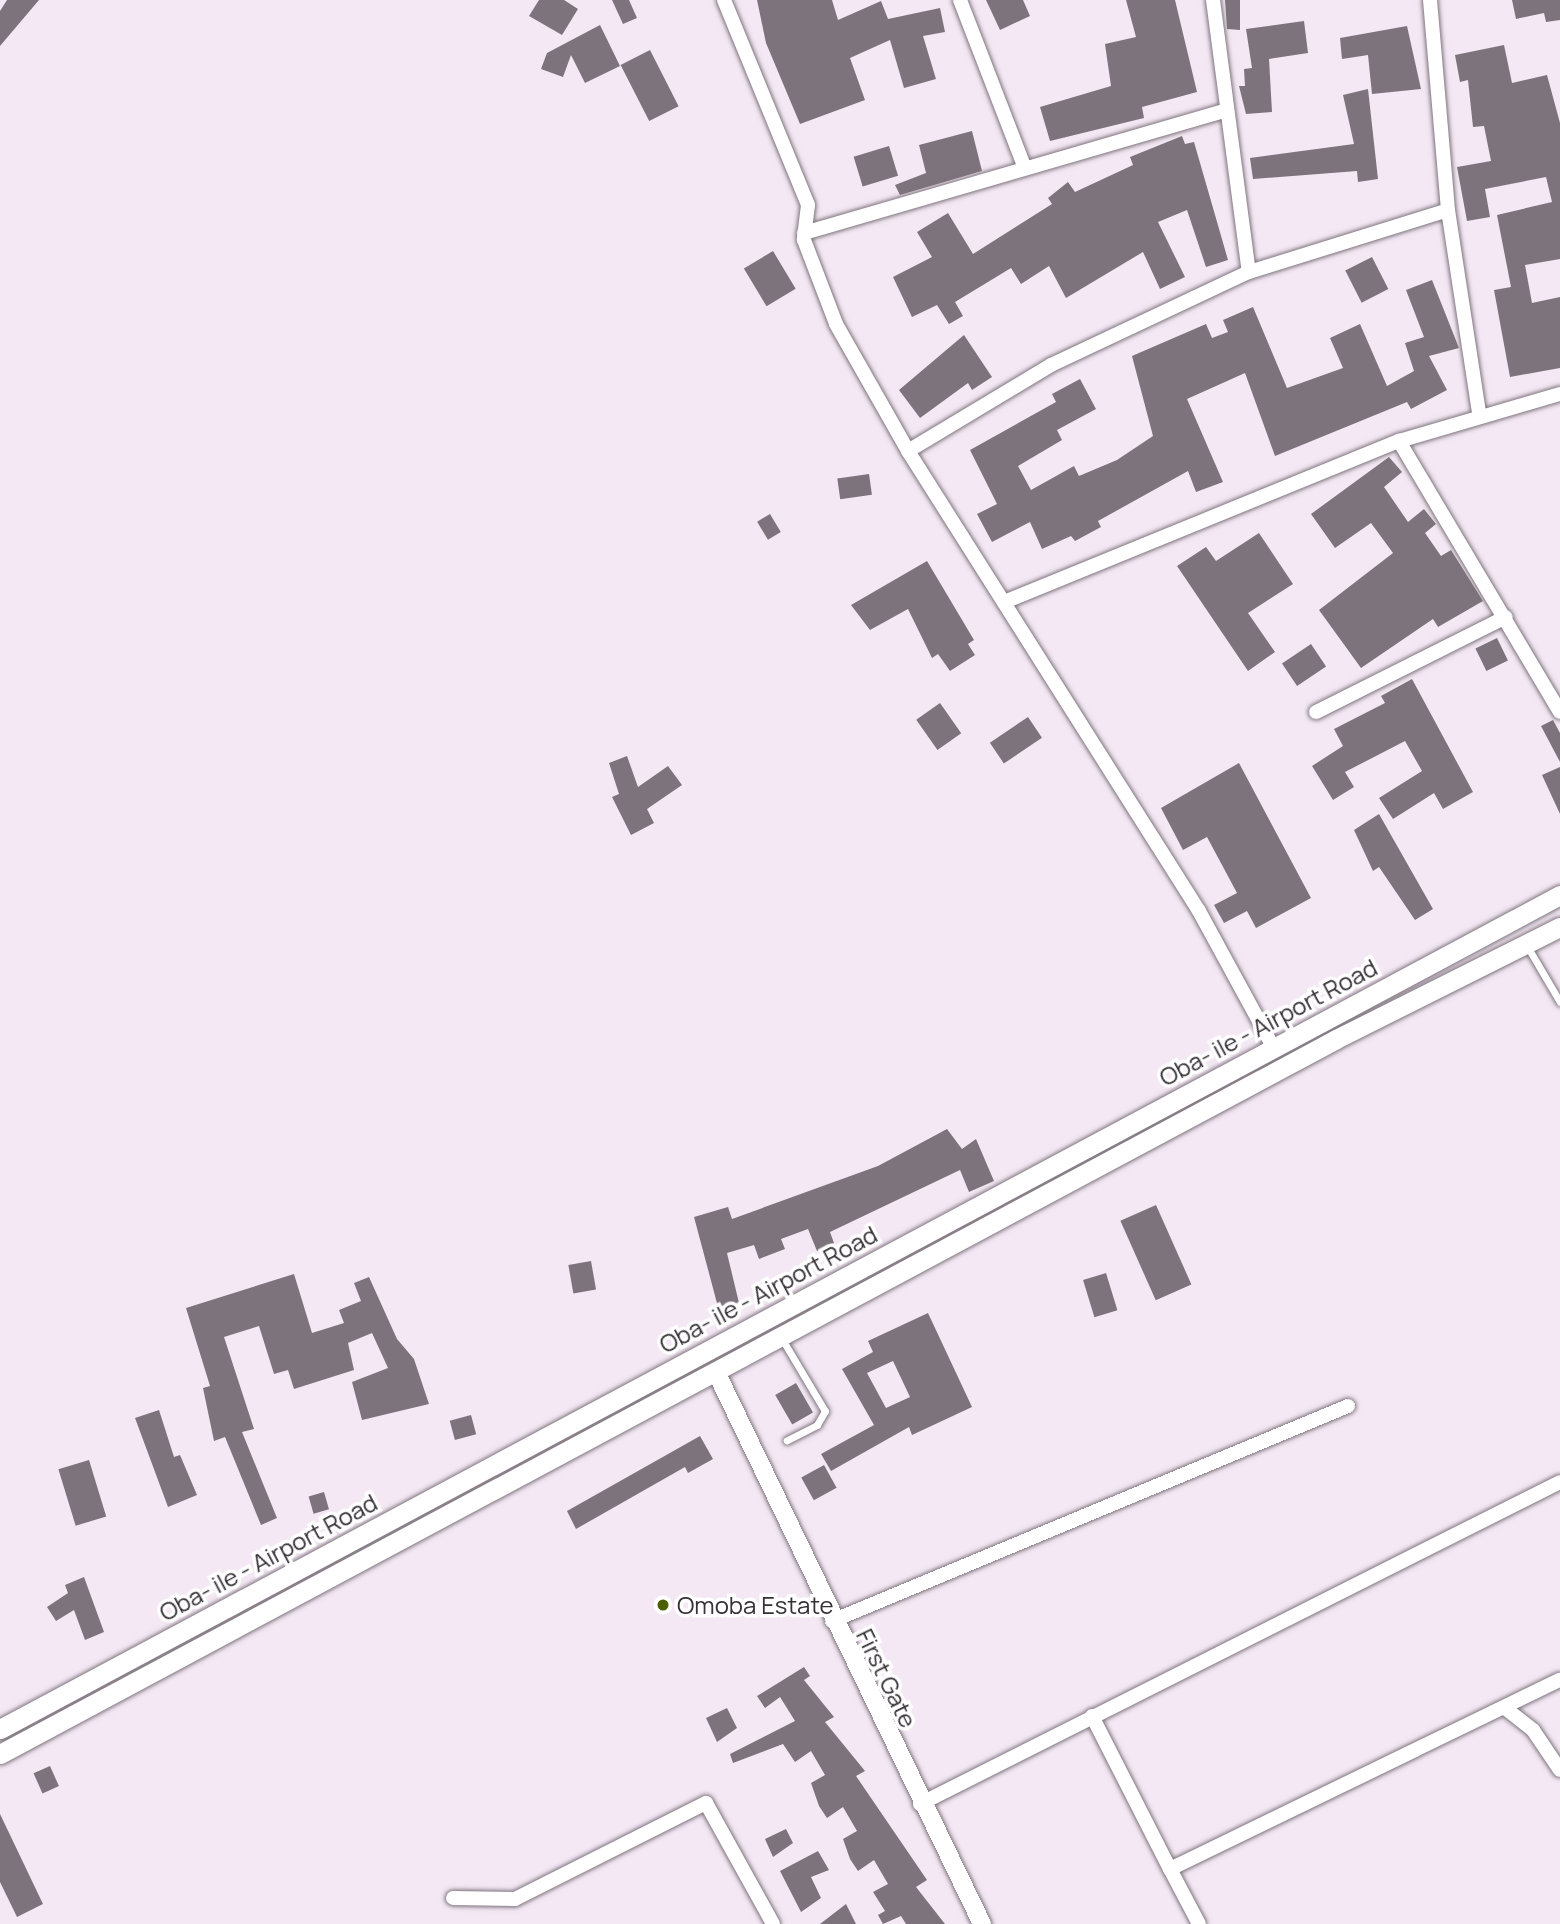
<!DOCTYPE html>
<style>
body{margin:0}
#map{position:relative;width:1560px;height:1924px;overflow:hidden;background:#f3e8f3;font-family:Manrope,sans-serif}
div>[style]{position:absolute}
.building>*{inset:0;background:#7d737d;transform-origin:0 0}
.roads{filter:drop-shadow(0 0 2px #7e747e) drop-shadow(0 0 2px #7e747e)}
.service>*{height:7px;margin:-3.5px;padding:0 3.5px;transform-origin:3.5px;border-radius:3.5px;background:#fff}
.minor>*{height:14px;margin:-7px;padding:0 7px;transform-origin:7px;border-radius:7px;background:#fff}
.tertiary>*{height:18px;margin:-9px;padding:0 9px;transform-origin:9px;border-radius:9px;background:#fff}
.secondary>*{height:19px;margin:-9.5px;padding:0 9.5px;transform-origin:9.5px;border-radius:9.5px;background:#fff}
.dots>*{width:19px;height:19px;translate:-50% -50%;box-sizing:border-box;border:4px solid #fff;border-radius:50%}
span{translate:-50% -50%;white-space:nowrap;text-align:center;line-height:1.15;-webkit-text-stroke:7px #fff;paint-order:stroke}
.street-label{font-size:24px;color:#353035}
.poi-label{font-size:24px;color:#353035}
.left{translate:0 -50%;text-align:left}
</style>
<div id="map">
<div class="building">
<i style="clip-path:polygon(7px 0,39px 0,0 46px,0 11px)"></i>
<i style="clip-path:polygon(539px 0,564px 0,578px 9px,562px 35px,529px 16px)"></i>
<i style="clip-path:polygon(612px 0,629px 0,637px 18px,623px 24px)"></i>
<i style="clip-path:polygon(757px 0,832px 0,838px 20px,881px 1px,888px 19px,940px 8px,945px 32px,923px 36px,936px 79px,904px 88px,890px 40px,850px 58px,865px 100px,800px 124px,766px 43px)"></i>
<i style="clip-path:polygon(986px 0,1023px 0,1030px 16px,1000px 30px)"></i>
<i style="clip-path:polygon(1126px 0,1175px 0,1197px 92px,1142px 107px,1144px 118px,1050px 141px,1040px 107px,1111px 86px,1105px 44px,1136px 37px)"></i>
<i style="clip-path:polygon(1225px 0,1240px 0,1240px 30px,1227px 29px)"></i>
<i style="clip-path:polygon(1512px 0,1560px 0,1560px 20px,1546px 22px,1544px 13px,1516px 19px)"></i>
<i style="clip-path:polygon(1304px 21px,1308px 53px,1269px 59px,1272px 112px,1246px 114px,1239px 86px,1245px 86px,1244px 69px,1252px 68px,1246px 29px)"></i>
<i style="clip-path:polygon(600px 25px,620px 66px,585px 83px,571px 55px,563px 77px,541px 69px,547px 53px)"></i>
<i style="clip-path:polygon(1407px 26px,1421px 89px,1372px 94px,1368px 55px,1342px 59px,1340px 38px)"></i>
<i style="clip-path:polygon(1504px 45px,1512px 83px,1547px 75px,1560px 123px,1560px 259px,1525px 265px,1532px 303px,1560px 297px,1560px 368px,1510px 377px,1494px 290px,1511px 287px,1497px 215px,1552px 202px,1546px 177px,1485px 189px,1490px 217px,1467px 221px,1457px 167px,1491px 161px,1484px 126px,1473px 127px,1468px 80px,1460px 82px,1455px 55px)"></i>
<i style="left:650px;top:50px;width:63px;height:33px;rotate:63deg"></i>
<i style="clip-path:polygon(1368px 89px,1378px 179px,1358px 182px,1357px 171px,1253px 179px,1250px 158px,1354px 144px,1343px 95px)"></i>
<i style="clip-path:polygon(972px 131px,982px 171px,900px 195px,895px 185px,926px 173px,919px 145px)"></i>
<i style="clip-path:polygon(1182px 136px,1185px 144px,1194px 142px,1228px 260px,1206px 267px,1187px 210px,1158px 222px,1185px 277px,1160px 289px,1143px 252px,1066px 298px,1049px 266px,1021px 284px,1011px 268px,955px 302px,963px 316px,949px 324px,937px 305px,912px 317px,893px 277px,932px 257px,917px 232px,948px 213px,973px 254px,1052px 204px,1048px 198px,1068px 182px,1075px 192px,1133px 165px,1130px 157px)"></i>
<i style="left:889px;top:146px;width:31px;height:37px;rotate:73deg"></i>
<i style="left:773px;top:251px;width:44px;height:34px;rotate:59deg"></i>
<i style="left:1372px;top:257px;width:36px;height:30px;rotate:63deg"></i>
<i style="clip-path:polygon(1432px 280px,1459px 348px,1429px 356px,1447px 390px,1411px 409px,1407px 402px,1275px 456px,1245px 373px,1187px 399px,1223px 482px,1196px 492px,1188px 471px,1098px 521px,1101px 527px,1075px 541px,1071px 536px,1042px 549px,1030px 522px,992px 542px,977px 514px,997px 504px,970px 450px,1056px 402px,1052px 394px,1080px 379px,1096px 409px,1057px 430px,1062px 440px,1018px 466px,1031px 490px,1074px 466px,1079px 476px,1117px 460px,1153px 436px,1132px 356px,1206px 324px,1212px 338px,1228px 332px,1223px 320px,1253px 307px,1287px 388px,1343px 368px,1330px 338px,1360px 324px,1387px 386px,1414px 371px,1405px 343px,1424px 337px,1406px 290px)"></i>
<i style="clip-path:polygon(964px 335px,992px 377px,972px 390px,968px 383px,920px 418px,899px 390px)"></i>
<i style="clip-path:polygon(1389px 457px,1402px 472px,1384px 487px,1408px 522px,1424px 509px,1436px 524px,1425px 533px,1441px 556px,1451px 550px,1483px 601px,1438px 627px,1433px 619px,1361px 668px,1319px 610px,1393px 553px,1371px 523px,1335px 548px,1311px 514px)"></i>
<i style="left:869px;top:474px;width:21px;height:32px;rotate:82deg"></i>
<i style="left:770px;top:514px;width:21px;height:15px;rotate:59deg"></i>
<i style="clip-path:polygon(1259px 533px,1293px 584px,1248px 613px,1275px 652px,1248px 671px,1177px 566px,1206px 547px,1216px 561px)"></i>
<i style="clip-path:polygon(927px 561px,974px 640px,968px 644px,975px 655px,950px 671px,938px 654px,932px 658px,908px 609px,870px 630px,851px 605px)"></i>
<i style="left:1497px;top:638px;width:25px;height:24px;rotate:64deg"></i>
<i style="left:1311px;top:644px;width:27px;height:35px;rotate:56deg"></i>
<i style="clip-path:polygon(1412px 679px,1473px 792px,1443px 809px,1434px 793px,1393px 819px,1379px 798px,1422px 771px,1405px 741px,1345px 772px,1354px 787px,1333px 800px,1312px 766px,1343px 746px,1334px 729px,1385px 703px,1381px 696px)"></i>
<i style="left:940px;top:703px;width:37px;height:29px;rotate:55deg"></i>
<i style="left:1028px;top:717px;width:25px;height:46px;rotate:56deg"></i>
<i style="clip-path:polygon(1553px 720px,1560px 733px,1560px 762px,1541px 726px)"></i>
<i style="clip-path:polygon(627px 756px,638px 787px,668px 766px,682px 785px,647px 809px,654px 823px,631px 835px,612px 797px,619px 794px,609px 763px)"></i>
<i style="clip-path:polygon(1239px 763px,1311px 898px,1256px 928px,1247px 911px,1224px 923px,1214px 905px,1237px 893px,1207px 837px,1183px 850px,1161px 808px)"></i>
<i style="clip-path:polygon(1560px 767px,1560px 814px,1542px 775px)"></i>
<i style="clip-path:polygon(1379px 814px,1433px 909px,1415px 920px,1379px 867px,1373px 871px,1354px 830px)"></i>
<i style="clip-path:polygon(947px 1129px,962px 1149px,976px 1139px,994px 1181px,969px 1192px,960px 1170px,830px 1232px,834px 1243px,817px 1251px,808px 1229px,781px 1239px,785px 1249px,759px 1259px,754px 1245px,727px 1253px,739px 1303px,718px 1307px,694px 1217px,728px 1207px,732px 1219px,878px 1166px)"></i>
<i style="left:1156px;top:1205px;width:87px;height:39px;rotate:66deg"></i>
<i style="left:591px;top:1261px;width:29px;height:23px;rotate:80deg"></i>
<i style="left:1106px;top:1273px;width:39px;height:24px;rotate:73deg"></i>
<i style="clip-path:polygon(294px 1274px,312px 1333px,344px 1323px,339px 1310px,361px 1301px,354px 1283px,369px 1277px,397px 1339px,414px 1359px,429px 1404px,362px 1420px,352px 1382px,388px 1368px,372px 1333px,348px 1343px,354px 1370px,294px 1389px,288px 1370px,274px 1374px,259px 1326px,224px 1337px,254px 1429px,242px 1432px,277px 1518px,261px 1525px,225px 1437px,214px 1441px,203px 1388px,210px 1386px,186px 1308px)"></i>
<i style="clip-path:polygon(evenodd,928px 1313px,972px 1407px,912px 1435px,909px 1427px,831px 1471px,821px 1454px,874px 1425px,842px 1369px,873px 1352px,868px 1341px,928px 1313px,893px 1361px,910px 1397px,886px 1408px,867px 1373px,893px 1361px)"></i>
<i style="left:796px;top:1383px;width:34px;height:24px;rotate:60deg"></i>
<i style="clip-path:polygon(159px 1410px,174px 1457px,180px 1455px,197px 1495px,168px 1507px,135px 1418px)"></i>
<i style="left:471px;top:1415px;width:20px;height:22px;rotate:75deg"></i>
<i style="clip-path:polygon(700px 1436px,713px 1459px,688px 1473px,685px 1467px,576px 1529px,567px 1511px)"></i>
<i style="left:89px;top:1460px;width:59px;height:32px;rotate:73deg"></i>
<i style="left:824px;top:1465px;width:26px;height:26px;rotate:61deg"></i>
<i style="left:324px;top:1492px;width:18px;height:16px;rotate:74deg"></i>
<i style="clip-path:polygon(84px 1577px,104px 1632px,85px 1640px,74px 1610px,56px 1621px,47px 1607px,68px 1593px,65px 1585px)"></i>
<i style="clip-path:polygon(804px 1667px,810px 1676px,804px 1680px,834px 1717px,825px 1722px,865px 1771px,856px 1776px,927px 1880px,916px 1887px,945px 1924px,906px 1924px,901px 1916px,883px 1924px,878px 1915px,885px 1911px,873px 1892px,888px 1884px,874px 1860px,858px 1871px,850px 1859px,843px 1839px,857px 1831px,843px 1807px,827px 1818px,819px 1806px,811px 1783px,825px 1775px,811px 1751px,795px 1762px,783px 1744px,733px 1763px,730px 1754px,795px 1721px,780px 1697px,765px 1708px,757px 1696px)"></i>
<i style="clip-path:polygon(727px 1708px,737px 1728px,717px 1742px,706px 1718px)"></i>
<i style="left:50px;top:1766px;width:22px;height:18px;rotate:66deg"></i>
<i style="clip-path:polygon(0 1814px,43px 1904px,17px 1917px,0 1882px)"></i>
<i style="clip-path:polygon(786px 1829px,793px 1843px,773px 1857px,765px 1839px)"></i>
<i style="clip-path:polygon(818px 1851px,829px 1870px,811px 1877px,821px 1898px,801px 1912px,780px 1871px)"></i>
<i style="clip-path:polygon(846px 1904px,856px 1924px,820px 1924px)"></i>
</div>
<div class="roads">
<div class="service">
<i style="left:1527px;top:946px;width:65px;rotate:59.5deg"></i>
<i style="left:782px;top:1339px;width:84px;rotate:59.2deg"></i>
<i style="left:825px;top:1411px;width:16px;rotate:120deg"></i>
<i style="left:817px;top:1425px;width:34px;rotate:153deg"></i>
</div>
<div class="minor">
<i style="left:724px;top:0;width:222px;rotate:67.7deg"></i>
<i style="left:808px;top:205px;width:35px;rotate:97deg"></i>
<i style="left:804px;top:240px;width:90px;rotate:69.1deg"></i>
<i style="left:836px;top:324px;width:146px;rotate:60.4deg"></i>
<i style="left:908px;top:451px;width:544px;rotate:57.68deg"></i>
<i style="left:1199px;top:911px;width:155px;rotate:61.4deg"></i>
<i style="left:960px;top:0;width:178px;rotate:68.9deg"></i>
<i style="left:1213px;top:0;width:274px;rotate:82.5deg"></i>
<i style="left:1430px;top:0;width:211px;rotate:85.1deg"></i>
<i style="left:1448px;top:210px;width:204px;rotate:81.3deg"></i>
<i style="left:804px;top:233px;width:440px;rotate:-16.2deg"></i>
<i style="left:1399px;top:441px;width:315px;rotate:59.3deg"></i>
<i style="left:908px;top:451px;width:167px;rotate:-31deg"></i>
<i style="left:1051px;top:365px;width:219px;rotate:-25.2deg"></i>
<i style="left:1249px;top:272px;width:208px;rotate:-17.3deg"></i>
<i style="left:1004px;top:602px;width:427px;rotate:-22.2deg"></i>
<i style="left:1399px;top:441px;width:168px;rotate:-16.3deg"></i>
<i style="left:1316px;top:712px;width:212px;rotate:-26.6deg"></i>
<i style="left:832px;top:1621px;width:559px;rotate:-22.62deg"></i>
<i style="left:1505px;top:1708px;width:36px;rotate:38deg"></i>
<i style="left:1533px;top:1730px;width:48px;rotate:56deg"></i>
<i style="left:1092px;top:1716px;width:172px;rotate:63deg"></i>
<i style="left:1170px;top:1869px;width:433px;rotate:-25.9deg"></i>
<i style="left:920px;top:1804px;width:716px;rotate:-26.71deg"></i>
<i style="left:1170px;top:1869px;width:62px;rotate:62.2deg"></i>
<i style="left:453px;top:1898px;width:62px;rotate:0.9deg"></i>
<i style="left:515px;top:1899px;width:214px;rotate:-26.7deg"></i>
<i style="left:706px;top:1803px;width:138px;rotate:61deg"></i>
</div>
<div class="tertiary">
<i style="left:717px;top:1374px;width:611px;rotate:64.27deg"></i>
</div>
<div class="secondary">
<i style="left:0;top:1729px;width:1769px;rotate:-28.13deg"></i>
<i style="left:0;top:1754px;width:1515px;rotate:-28.15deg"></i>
<i style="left:1336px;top:1039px;width:250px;rotate:-26.6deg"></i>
</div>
</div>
<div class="dots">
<i style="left:663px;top:1605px;background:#4c5e02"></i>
</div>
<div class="street-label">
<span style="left:1268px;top:1022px;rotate:-28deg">Oba- ile - Airport Road</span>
<span style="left:768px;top:1289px;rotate:-28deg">Oba- ile - Airport Road</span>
<span style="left:268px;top:1557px;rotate:-28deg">Oba- ile - Airport Road</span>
<span style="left:887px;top:1678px;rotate:64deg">First Gate</span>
</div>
<div class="poi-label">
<span class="left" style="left:677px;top:1605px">Omoba Estate</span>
</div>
</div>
